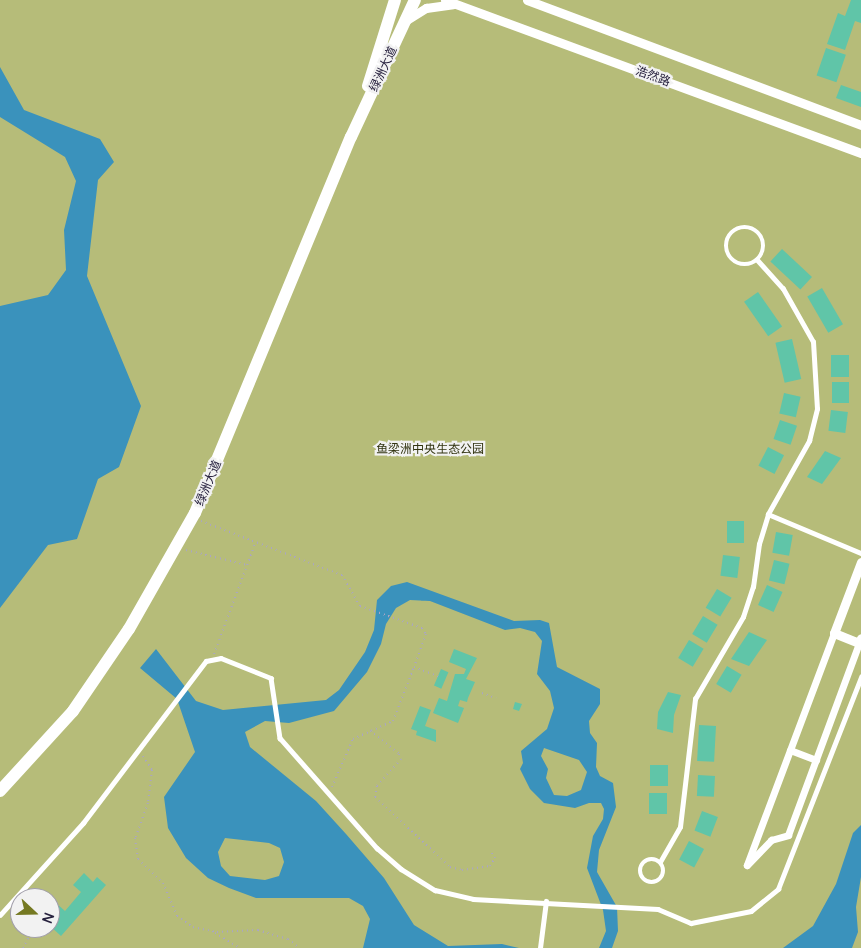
<!DOCTYPE html>
<meta charset="utf-8">
<style>
body{margin:0}
#map{position:relative;width:861px;height:948px;overflow:hidden;background:#e5e0ff;font-family:Manrope,"Noto Sans SC",sans-serif}
div>[style]{position:absolute}
.green>*{inset:0;background:#b6bc79}
.water>*{inset:0;background:#3a92bc}
.building>*{inset:0;background:#60c5a8;transform-origin:0 0}
.path>*{height:2px;margin-top:-1px;transform-origin:0;background:repeating-linear-gradient(90deg,#aaa5c4 0 1px,transparent 0 5px)}
.service>*{height:4.5px;margin:-2.25px;padding:0 2.25px;transform-origin:2.25px;border-radius:2.25px;background:#fff}
.service>.ring{margin:-2.25px;padding:0;box-sizing:content-box;background:none;border:4.5px solid #fff;border-radius:50%}
.pedestrian>*{height:7px;margin:-3.5px;padding:0 3.5px;transform-origin:3.5px;border-radius:3.5px;background:#fff}
.minor>*{height:9px;margin:-4.5px;padding:0 4.5px;transform-origin:4.5px;border-radius:4.5px;background:#fff}
.secondary>*{height:12px;margin:-6px;padding:0 6px;transform-origin:6px;border-radius:6px;background:#fff}
span{translate:-50% -50%;white-space:nowrap;text-align:center;line-height:1.15;-webkit-text-stroke:4.5px #f2f2f2;paint-order:stroke}
.street-label{font-size:12px;color:#27213e}
.park-label{font-size:12px;color:#313310}
.north{position:absolute;left:10px;top:888px;width:50px;height:50px;box-sizing:border-box;background:#f2f2f2;border:1px solid #a19eaa;border-radius:50%;rotate:111deg;font-size:14px;font-weight:700;line-height:20px;text-align:center;color:#27213e}
.north::after{content:'';display:block;margin:auto;width:18px;height:22px;background:#757922;clip-path:polygon(50% 0,100% 100%,50% 72%,0 100%)}
</style>
<div id="map">
<div class="green">
<i style="clip-path:polygon(evenodd,0 0,861px 0,861px 948px,0 948px,0 0,20px 898px,50px 898px,50px 928px,20px 928px,20px 898px)"></i>
</div>
<div class="water">
<i style="clip-path:polygon(0 67px,24px 110px,100px 139px,114px 162px,98px 180px,87px 276px,141px 406px,119px 467px,98px 479px,77px 539px,48px 545px,0 608px,0 306px,48px 295px,66px 270px,64px 230px,76px 181px,65px 157px,0 117px)"></i>
<i style="clip-path:polygon(evenodd,407px 582px,514px 621px,540px 620px,549px 623px,557px 667px,600px 689px,600px 704px,589px 721px,590px 733px,597px 743px,596px 767px,600px 776px,613px 783px,616px 807px,599px 850px,597px 872px,617px 907px,618px 931px,612px 948px,599px 948px,606px 931px,603px 910px,587px 868px,593px 836px,603px 819px,604px 809px,601px 803px,589px 803px,575px 808px,544px 803px,530px 789px,520px 769px,523px 763px,521px 751px,547px 729px,554px 708px,550px 691px,537px 674px,542px 641px,535px 632px,520px 628px,505px 630px,430px 601px,410px 600px,396px 608px,386px 624px,381px 644px,367px 672px,334px 711px,289px 723px,265px 721px,245px 732px,250px 747px,316px 801px,346px 834px,384px 878px,414px 925px,448px 946px,502px 944px,519px 948px,363px 948px,370px 919px,363px 906px,349px 898px,256px 898px,229px 888px,208px 878px,186px 858px,168px 828px,164px 797px,195px 752px,177px 699px,140px 668px,156px 649px,196px 701px,223px 710px,326px 700px,339px 690px,365px 652px,374px 630px,377px 600px,391px 586px,407px 582px,544px 748px,579px 760px,587px 772px,581px 790px,567px 796px,554px 795px,546px 778px,548px 769px,541px 756px,544px 748px,407px 582px,225px 838px,269px 843px,280px 848px,284px 862px,279px 876px,265px 880px,230px 876px,221px 866px,218px 852px,225px 838px)"></i>
<i style="clip-path:polygon(861px 825px,861px 877px,856px 907px,858px 932px,852px 948px,783px 948px,813px 926px,836px 884px,853px 833px)"></i>
</div>
<div class="building">
<i style="clip-path:polygon(851px 0,861px 0,861px 23px,855px 21px,845px 50px,827px 44px,838px 13px,845px 16px)"></i>
<i style="left:826px;top:48px;width:21px;height:29px;rotate:19deg"></i>
<i style="clip-path:polygon(841px 85px,861px 92px,861px 107px,836px 98px)"></i>
<i style="left:782px;top:249px;width:41px;height:17px;rotate:43deg"></i>
<i style="left:822px;top:288px;width:42px;height:17px;rotate:60deg"></i>
<i style="left:758px;top:292px;width:42px;height:17px;rotate:55deg"></i>
<i style="left:792px;top:339px;width:41px;height:17px;rotate:77deg"></i>
<i style="left:831px;top:355px;width:18px;height:22px"></i>
<i style="left:832px;top:382px;width:17px;height:21px"></i>
<i style="left:784px;top:393px;width:17px;height:21px;rotate:13deg"></i>
<i style="left:831px;top:410px;width:17px;height:21px;rotate:7deg"></i>
<i style="left:780px;top:420px;width:18px;height:20px;rotate:19deg"></i>
<i style="left:768px;top:447px;width:18px;height:21px;rotate:27deg"></i>
<i style="clip-path:polygon(825px 451px,841px 458px,822px 484px,807px 477px)"></i>
<i style="left:727px;top:521px;width:17px;height:22px"></i>
<i style="left:776px;top:532px;width:17px;height:21px;rotate:10deg"></i>
<i style="left:723px;top:555px;width:17px;height:21px;rotate:7deg"></i>
<i style="left:774px;top:560px;width:16px;height:21px;rotate:14deg"></i>
<i style="left:767px;top:585px;width:17px;height:22px;rotate:24deg"></i>
<i style="left:717px;top:589px;width:17px;height:22px;rotate:31deg"></i>
<i style="left:703px;top:616px;width:17px;height:21px;rotate:31deg"></i>
<i style="clip-path:polygon(749px 632px,767px 640px,749px 666px,731px 659px)"></i>
<i style="left:689px;top:640px;width:17px;height:21px;rotate:31deg"></i>
<i style="clip-path:polygon(454px 649px,477px 658px,466px 679px,475px 682px,468px 698px,467px 702px,460px 700px,458px 706px,464px 708px,458px 723px,433px 713px,439px 698px,447px 701px,455px 674px,464px 674px,466px 669px,449px 662px)"></i>
<i style="left:727px;top:666px;width:17px;height:21px;rotate:31deg"></i>
<i style="left:441px;top:669px;width:8px;height:18px;rotate:23deg"></i>
<i style="clip-path:polygon(668px 692px,681px 695px,674px 715px,673px 733px,657px 729px,658px 712px)"></i>
<i style="clip-path:polygon(515px 702px,522px 704px,519px 711px,513px 709px)"></i>
<i style="clip-path:polygon(420px 706px,431px 710px,425px 726px,436px 730px,436px 742px,416px 735px,417px 731px,411px 729px)"></i>
<i style="left:699px;top:725px;width:17px;height:36px;rotate:3deg"></i>
<i style="left:650px;top:765px;width:18px;height:21px"></i>
<i style="left:698px;top:775px;width:17px;height:21px;rotate:3deg"></i>
<i style="left:649px;top:793px;width:18px;height:21px"></i>
<i style="left:702px;top:811px;width:17px;height:21px;rotate:21deg"></i>
<i style="left:689px;top:841px;width:17px;height:21px;rotate:28deg"></i>
<i style="clip-path:polygon(84px 873px,93px 882px,97px 877px,106px 885px,61px 936px,50px 926px,50px 908px,55px 902px,65px 911px,81px 892px,73px 885px)"></i>
</div>
<div class="path">
<i style="left:201px;top:521px;width:151px;rotate:21deg"></i>
<i style="left:342px;top:575px;width:36px;rotate:60deg"></i>
<i style="left:360px;top:606px;width:66px;rotate:19.5deg"></i>
<i style="left:422px;top:628px;width:7px;rotate:56deg"></i>
<i style="left:426px;top:634px;width:35px;rotate:110deg"></i>
<i style="left:186px;top:550px;width:63px;rotate:13.8deg"></i>
<i style="left:214px;top:654px;width:117px;rotate:-69.6deg"></i>
<i style="left:482px;top:693px;width:15px;rotate:20deg"></i>
<i style="left:370px;top:731px;width:37px;rotate:38deg"></i>
<i style="left:399px;top:754px;width:5px;rotate:68deg"></i>
<i style="left:401px;top:759px;width:36px;rotate:132deg"></i>
<i style="left:377px;top:786px;width:11px;rotate:100deg"></i>
<i style="left:375px;top:797px;width:103px;rotate:43deg"></i>
<i style="left:450px;top:867px;width:12px;rotate:14deg"></i>
<i style="left:462px;top:870px;width:28px;rotate:-8deg"></i>
<i style="left:490px;top:866px;width:9px;rotate:-58deg"></i>
<i style="left:495px;top:858px;width:6px;rotate:-121deg"></i>
<i style="left:143px;top:756px;width:17px;rotate:57deg"></i>
<i style="left:152px;top:770px;width:33px;rotate:97deg"></i>
<i style="left:148px;top:803px;width:37px;rotate:110deg"></i>
<i style="left:135px;top:838px;width:21px;rotate:82deg"></i>
<i style="left:138px;top:859px;width:35px;rotate:44deg"></i>
<i style="left:163px;top:883px;width:36px;rotate:67deg"></i>
<i style="left:177px;top:916px;width:19px;rotate:35deg"></i>
<i style="left:193px;top:927px;width:25px;rotate:12deg"></i>
<i style="left:217px;top:932px;width:41px;rotate:-2.8deg"></i>
<i style="left:258px;top:930px;width:31px;rotate:17deg"></i>
<i style="left:288px;top:939px;width:14px;rotate:39deg"></i>
<i style="left:332px;top:787px;width:52px;rotate:-66.4deg"></i>
<i style="left:353px;top:739px;width:44px;rotate:-24.2deg"></i>
<i style="left:393px;top:721px;width:58px;rotate:-68.7deg"></i>
<i style="left:414px;top:667px;width:26px;rotate:21deg"></i>
<i style="left:215px;top:933px;width:29px;rotate:31deg"></i>
<i style="left:23px;top:948px;width:22px;rotate:-63deg"></i>
</div>
<div class="service">
<i class="ring" style="left:726px;top:227px;width:33.5px;height:33.5px"></i>
<i style="left:768px;top:514px;width:101px;rotate:22.8deg"></i>
<i class="ring" style="left:640px;top:859px;width:19.5px;height:19.5px"></i>
<i style="left:660px;top:862px;width:40px;rotate:-60.3deg"></i>
<i style="left:680px;top:827px;width:129px;rotate:-83.3deg"></i>
<i style="left:695px;top:699px;width:95px;rotate:-59.7deg"></i>
<i style="left:743px;top:617px;width:32px;rotate:-72deg"></i>
<i style="left:753px;top:587px;width:43px;rotate:-82.1deg"></i>
<i style="left:759px;top:544px;width:31px;rotate:-73deg"></i>
<i style="left:768px;top:514px;width:84px;rotate:-60.7deg"></i>
<i style="left:809px;top:441px;width:33px;rotate:-76deg"></i>
<i style="left:817px;top:409px;width:67px;rotate:-93.4deg"></i>
<i style="left:813px;top:342px;width:61px;rotate:-119.5deg"></i>
<i style="left:783px;top:289px;width:39px;rotate:-132deg"></i>
<i style="left:0;top:915px;width:124px;rotate:-47.9deg"></i>
<i style="left:83px;top:823px;width:203px;rotate:-52.8deg"></i>
<i style="left:206px;top:661px;width:15px;rotate:-11deg"></i>
<i style="left:221px;top:658px;width:54px;rotate:21.8deg"></i>
<i style="left:271px;top:678px;width:61px;rotate:81.5deg"></i>
<i style="left:280px;top:738px;width:147px;rotate:48.6deg"></i>
<i style="left:377px;top:848px;width:32px;rotate:41deg"></i>
<i style="left:401px;top:869px;width:40px;rotate:32deg"></i>
<i style="left:435px;top:890px;width:39px;rotate:13deg"></i>
<i style="left:473px;top:899px;width:185px;rotate:3.1deg"></i>
<i style="left:658px;top:909px;width:36px;rotate:23deg"></i>
<i style="left:691px;top:923px;width:61px;rotate:-11.3deg"></i>
<i style="left:751px;top:911px;width:35px;rotate:-39deg"></i>
<i style="left:778px;top:889px;width:228px;rotate:-68.6deg"></i>
<i style="left:540px;top:948px;width:47px;rotate:-82.7deg"></i>
</div>
<div class="pedestrian">
<i style="left:834px;top:633px;width:248px;rotate:110.6deg"></i>
<i style="left:747px;top:865px;width:35px;rotate:-46deg"></i>
<i style="left:771px;top:840px;width:18px;rotate:-16deg"></i>
<i style="left:788px;top:835px;width:205px;rotate:-69.7deg"></i>
<i style="left:790px;top:750px;width:28px;rotate:21deg"></i>
</div>
<div class="minor">
<i style="left:445px;top:0;width:443px;rotate:20.2deg"></i>
<i style="left:527px;top:0;width:357px;rotate:20.5deg"></i>
<i style="left:405px;top:21px;width:25px;rotate:-32deg"></i>
<i style="left:426px;top:8px;width:27px;rotate:-8deg"></i>
<i style="left:861px;top:562px;width:76px;rotate:110.8deg"></i>
<i style="left:834px;top:633px;width:27px;rotate:22deg"></i>
<i style="left:859px;top:643px;width:5px;rotate:-68deg"></i>
</div>
<div class="secondary">
<i style="left:368px;top:86px;width:90px;rotate:-72.6deg"></i>
<i style="left:0;top:791px;width:108px;rotate:-47.6deg"></i>
<i style="left:73px;top:711px;width:99px;rotate:-55.7deg"></i>
<i style="left:129px;top:629px;width:133px;rotate:-60.4deg"></i>
<i style="left:195px;top:513px;width:407px;rotate:-67.5deg"></i>
<i style="left:351px;top:137px;width:151px;rotate:-65deg"></i>
</div>
<div class="street-label">
<span style="left:383px;top:69px;rotate:-65deg">绿洲大道</span>
<span style="left:653px;top:76px;rotate:20deg">浩然路</span>
<span style="left:208px;top:483px;rotate:-67deg">绿洲大道</span>
</div>
<div class="park-label">
<span style="left:430px;top:449px">鱼梁洲中央生态公园</span>
</div>
<div class="north">N</div>
</div>
